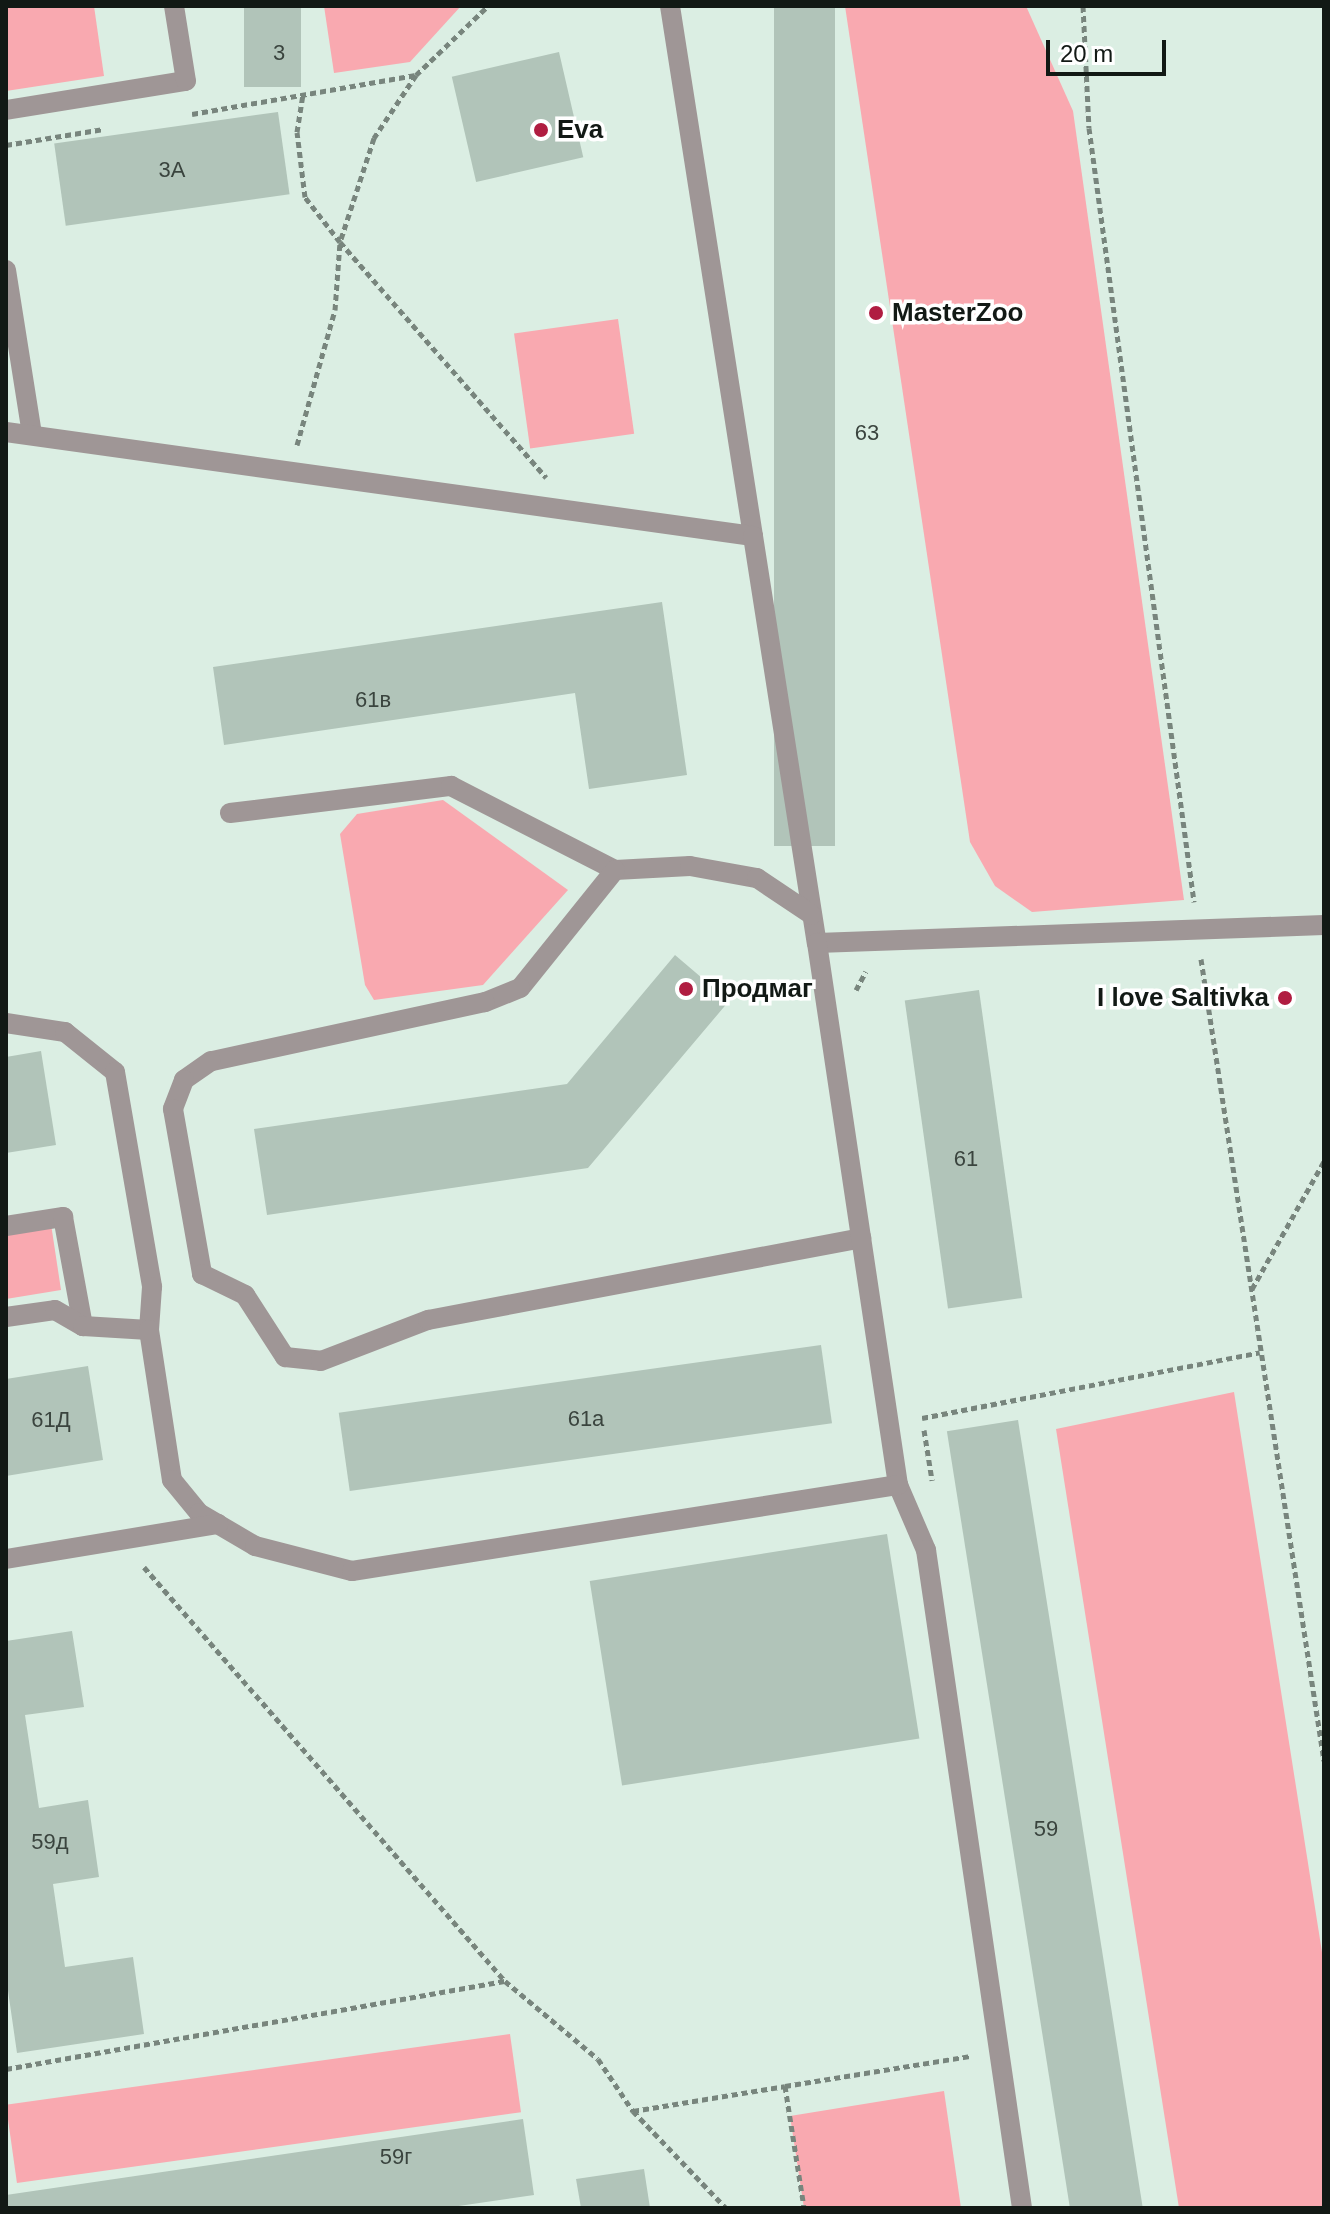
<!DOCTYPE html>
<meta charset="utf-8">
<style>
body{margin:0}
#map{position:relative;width:1330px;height:2214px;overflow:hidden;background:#dbeee3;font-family:Arial,sans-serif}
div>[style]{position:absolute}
.green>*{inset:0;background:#f9a9b0;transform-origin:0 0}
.building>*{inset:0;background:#b1c4b9;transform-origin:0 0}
.path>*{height:5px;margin-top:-2.5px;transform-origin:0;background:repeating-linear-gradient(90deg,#78857d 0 6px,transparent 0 10px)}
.minor>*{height:20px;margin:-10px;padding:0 10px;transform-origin:10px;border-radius:10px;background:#9f9696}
.dots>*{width:22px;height:22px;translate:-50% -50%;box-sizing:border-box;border:4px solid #fff;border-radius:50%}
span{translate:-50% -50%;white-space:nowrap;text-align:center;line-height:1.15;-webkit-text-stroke:7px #fff;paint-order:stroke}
.number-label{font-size:22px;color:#3a443e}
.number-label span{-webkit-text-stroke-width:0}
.poi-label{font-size:26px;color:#121915;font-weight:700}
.left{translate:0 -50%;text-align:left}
.right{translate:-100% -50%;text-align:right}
.frame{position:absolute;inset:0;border:8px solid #121915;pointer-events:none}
.scale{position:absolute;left:1046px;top:40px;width:120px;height:36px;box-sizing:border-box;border:4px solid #121915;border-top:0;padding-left:10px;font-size:24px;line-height:28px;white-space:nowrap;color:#121915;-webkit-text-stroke:6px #fff;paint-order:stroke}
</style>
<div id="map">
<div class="green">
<i style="clip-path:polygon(6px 6px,94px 6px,104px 76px,6px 91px)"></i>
<i style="clip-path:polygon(324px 6px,461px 6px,410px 62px,334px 73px)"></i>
<i style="clip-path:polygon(845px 6px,1026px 6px,1073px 111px,1184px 900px,1032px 912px,995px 886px,970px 842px)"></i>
<i style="left:618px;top:319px;width:116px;height:105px;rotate:82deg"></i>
<i style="clip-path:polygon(443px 800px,568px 890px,483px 985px,374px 1000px,365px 985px,340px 834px,357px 814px)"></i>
<i style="clip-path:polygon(51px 1224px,61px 1290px,6px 1299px,6px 1231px)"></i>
<i style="clip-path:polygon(1234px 1392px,1324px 1965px,1324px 2208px,1179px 2208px,1056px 1429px)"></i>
<i style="left:510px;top:2034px;width:79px;height:509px;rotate:82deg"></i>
<i style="clip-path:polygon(944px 2091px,961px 2208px,804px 2208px,790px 2116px)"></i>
</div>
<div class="building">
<i style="left:244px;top:6px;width:57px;height:81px"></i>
<i style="left:774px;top:6px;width:61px;height:840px"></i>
<i style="left:559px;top:52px;width:108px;height:110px;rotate:77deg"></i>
<i style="left:278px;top:112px;width:83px;height:226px;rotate:82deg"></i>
<i style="clip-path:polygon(662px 602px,687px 775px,589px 789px,575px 693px,224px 745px,213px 667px)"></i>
<i style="clip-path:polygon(675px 955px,729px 1001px,588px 1168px,267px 1215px,254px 1129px,567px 1084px)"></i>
<i style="left:979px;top:990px;width:311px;height:75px;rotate:82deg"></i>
<i style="clip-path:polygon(41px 1051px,56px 1145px,6px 1153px,6px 1057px)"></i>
<i style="left:821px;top:1345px;width:79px;height:487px;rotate:82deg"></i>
<i style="clip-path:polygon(88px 1366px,103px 1460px,6px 1476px,6px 1379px)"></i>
<i style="left:1018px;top:1420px;width:798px;height:72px;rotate:81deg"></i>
<i style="left:887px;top:1534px;width:207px;height:301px;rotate:81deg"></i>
<i style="clip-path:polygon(72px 1631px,84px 1707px,25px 1715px,39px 1808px,88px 1800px,99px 1877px,53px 1884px,65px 1967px,133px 1957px,144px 2034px,17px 2053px,6px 1977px,6px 1641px)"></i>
<i style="clip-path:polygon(523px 2119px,534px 2195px,445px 2208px,6px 2208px,6px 2195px)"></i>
<i style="clip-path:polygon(644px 2169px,650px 2208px,581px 2208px,576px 2179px)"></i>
</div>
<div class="path">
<i style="left:1083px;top:6px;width:122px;rotate:87.2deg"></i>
<i style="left:1089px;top:128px;width:781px;rotate:82.27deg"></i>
<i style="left:416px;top:75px;width:76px;rotate:123.7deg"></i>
<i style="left:374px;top:138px;width:109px;rotate:108.1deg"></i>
<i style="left:340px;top:242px;width:313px;rotate:48.8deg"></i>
<i style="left:192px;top:114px;width:227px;rotate:-9.9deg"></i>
<i style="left:416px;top:75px;width:100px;rotate:-43.8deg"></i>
<i style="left:6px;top:145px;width:99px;rotate:-9.3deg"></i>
<i style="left:297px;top:445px;width:140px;rotate:-74.3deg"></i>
<i style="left:335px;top:310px;width:68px;rotate:-85.8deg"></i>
<i style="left:340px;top:242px;width:57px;rotate:-127.9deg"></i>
<i style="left:305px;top:197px;width:65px;rotate:-97deg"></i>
<i style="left:297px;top:132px;width:37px;rotate:-81deg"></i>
<i style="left:1201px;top:959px;width:811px;rotate:81.28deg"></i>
<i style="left:856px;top:990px;width:21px;rotate:-62deg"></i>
<i style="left:1252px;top:1289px;width:147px;rotate:-60.6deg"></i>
<i style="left:922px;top:1418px;width:344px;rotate:-11deg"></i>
<i style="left:924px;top:1430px;width:51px;rotate:80.9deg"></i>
<i style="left:144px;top:1567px;width:549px;rotate:48.91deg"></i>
<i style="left:505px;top:1981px;width:121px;rotate:40deg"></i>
<i style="left:598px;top:2059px;width:63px;rotate:56.1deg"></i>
<i style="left:633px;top:2111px;width:154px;rotate:-9.3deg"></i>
<i style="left:785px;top:2086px;width:123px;rotate:81.1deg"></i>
<i style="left:6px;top:2069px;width:506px;rotate:-10.02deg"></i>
<i style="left:785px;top:2086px;width:187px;rotate:-9.2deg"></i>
<i style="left:633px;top:2111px;width:134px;rotate:46.2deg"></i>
</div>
<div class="minor">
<i style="left:670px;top:6px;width:536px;rotate:81.1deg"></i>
<i style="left:6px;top:110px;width:182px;rotate:-9.2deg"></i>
<i style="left:186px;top:81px;width:76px;rotate:-99.1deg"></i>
<i style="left:6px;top:270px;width:167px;rotate:81deg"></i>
<i style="left:6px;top:432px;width:754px;rotate:7.93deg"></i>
<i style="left:753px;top:536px;width:412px;rotate:81.1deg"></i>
<i style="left:817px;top:943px;width:507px;rotate:-2.03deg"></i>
<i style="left:230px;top:813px;width:223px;rotate:-7deg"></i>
<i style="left:451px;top:786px;width:184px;rotate:27.1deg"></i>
<i style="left:615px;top:870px;width:75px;rotate:-3.1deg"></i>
<i style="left:690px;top:866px;width:68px;rotate:10.2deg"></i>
<i style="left:757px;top:878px;width:66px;rotate:33.9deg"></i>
<i style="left:615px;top:870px;width:151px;rotate:128.8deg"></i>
<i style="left:520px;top:988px;width:38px;rotate:158deg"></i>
<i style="left:485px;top:1002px;width:280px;rotate:167.8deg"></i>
<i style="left:211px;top:1061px;width:33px;rotate:145deg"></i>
<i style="left:184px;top:1080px;width:31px;rotate:111deg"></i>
<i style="left:173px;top:1109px;width:168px;rotate:80deg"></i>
<i style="left:202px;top:1274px;width:48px;rotate:26deg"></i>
<i style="left:245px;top:1295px;width:74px;rotate:57.2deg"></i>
<i style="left:285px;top:1357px;width:36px;rotate:6deg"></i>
<i style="left:321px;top:1361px;width:115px;rotate:-21deg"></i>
<i style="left:428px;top:1320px;width:441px;rotate:-10.7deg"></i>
<i style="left:817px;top:943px;width:548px;rotate:81.5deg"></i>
<i style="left:898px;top:1485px;width:71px;rotate:66.7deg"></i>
<i style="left:926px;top:1550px;width:665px;rotate:81.7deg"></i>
<i style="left:6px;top:1023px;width:60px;rotate:8.7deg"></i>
<i style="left:65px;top:1032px;width:64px;rotate:38.7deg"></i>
<i style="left:115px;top:1072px;width:218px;rotate:80.2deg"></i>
<i style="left:152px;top:1287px;width:43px;rotate:94deg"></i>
<i style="left:6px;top:1226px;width:58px;rotate:-9deg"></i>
<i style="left:63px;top:1217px;width:111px;rotate:79.6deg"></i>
<i style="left:6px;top:1317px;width:49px;rotate:-8.1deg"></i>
<i style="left:55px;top:1310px;width:32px;rotate:30deg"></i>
<i style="left:83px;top:1326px;width:66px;rotate:3.5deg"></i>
<i style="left:149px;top:1330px;width:152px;rotate:81.3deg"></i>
<i style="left:172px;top:1480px;width:43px;rotate:50.7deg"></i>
<i style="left:199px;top:1513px;width:65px;rotate:30.5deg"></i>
<i style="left:255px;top:1546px;width:100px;rotate:14.5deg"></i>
<i style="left:352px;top:1571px;width:553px;rotate:-8.95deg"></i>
<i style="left:6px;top:1559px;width:215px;rotate:-9.4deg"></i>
</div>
<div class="dots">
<i style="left:541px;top:130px;background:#b01d41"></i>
<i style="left:876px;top:313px;background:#b01d41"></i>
<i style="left:686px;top:989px;background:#b01d41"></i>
<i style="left:1285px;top:998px;background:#b01d41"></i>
</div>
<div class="number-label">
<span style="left:279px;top:53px">3</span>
<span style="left:172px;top:170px">3А</span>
<span style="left:867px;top:433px">63</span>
<span style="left:373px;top:700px">61в</span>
<span style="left:966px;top:1159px">61</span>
<span style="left:586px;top:1419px">61а</span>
<span style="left:51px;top:1420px">61Д</span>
<span style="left:1046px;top:1829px">59</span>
<span style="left:50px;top:1842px">59д</span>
<span style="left:396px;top:2157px">59г</span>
</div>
<div class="poi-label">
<span class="left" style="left:557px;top:130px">Eva</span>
<span class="left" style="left:892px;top:313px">MasterZoo</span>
<span class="left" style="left:702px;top:989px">Продмаг</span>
<span class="right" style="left:1269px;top:998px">I love Saltivka</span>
</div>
<div class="frame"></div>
<div class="scale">20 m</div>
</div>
